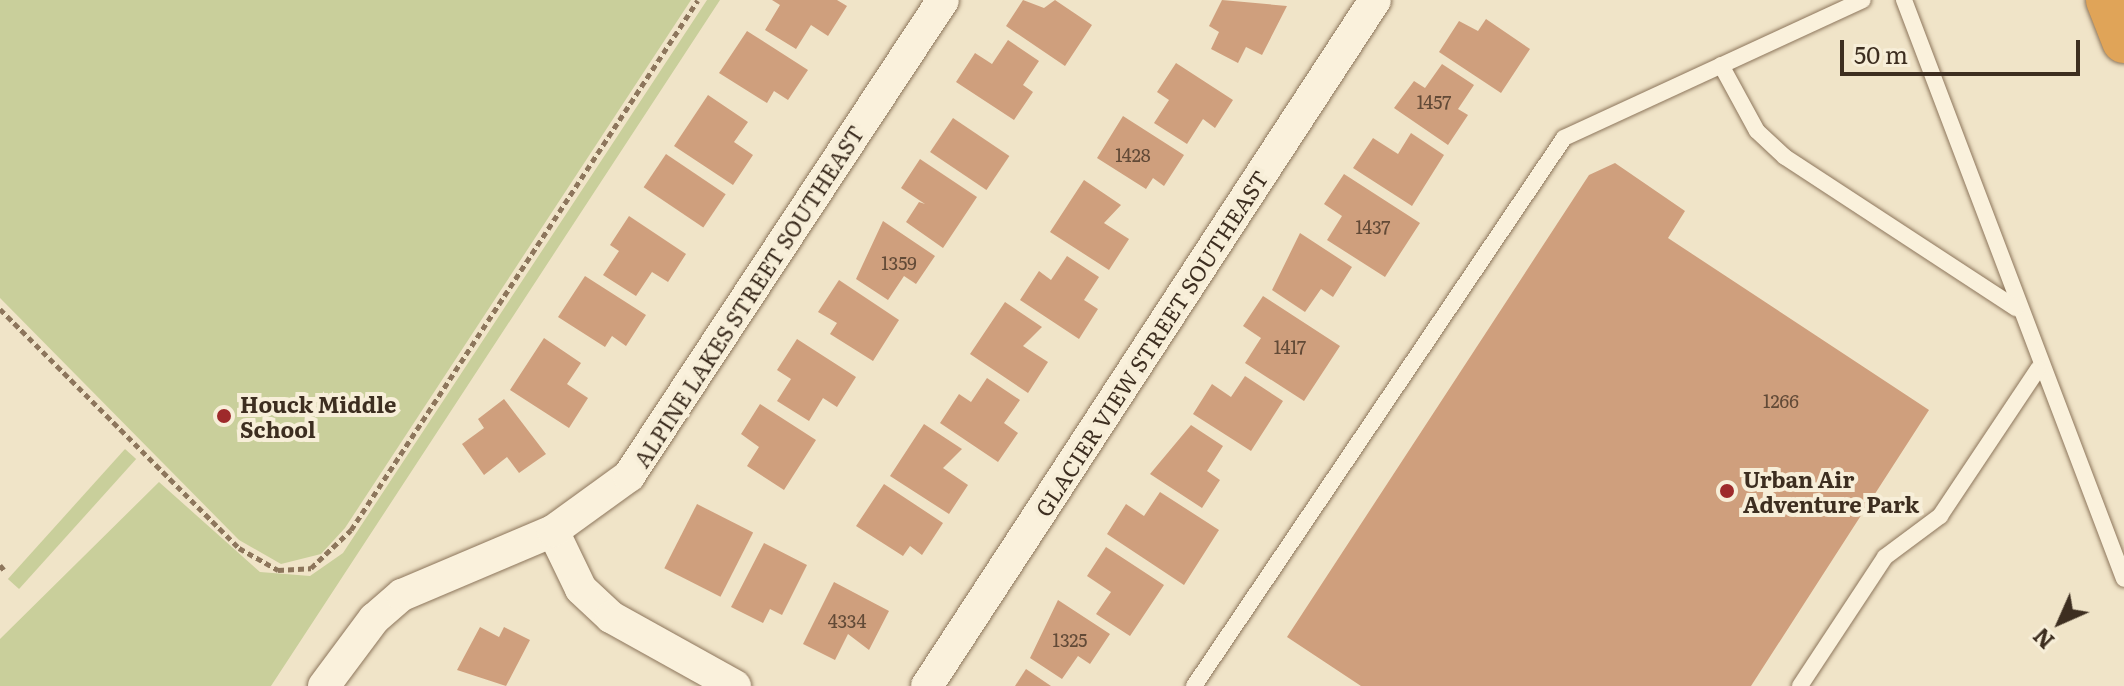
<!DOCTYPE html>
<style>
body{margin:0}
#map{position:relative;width:2124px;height:686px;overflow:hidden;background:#f0e4c8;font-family:Literata,serif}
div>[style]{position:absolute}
.green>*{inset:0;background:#c9cf9b;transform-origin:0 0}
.building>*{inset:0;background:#cf9f7d;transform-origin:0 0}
.path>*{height:5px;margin-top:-2.5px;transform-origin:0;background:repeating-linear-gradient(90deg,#8d765c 0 6px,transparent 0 10px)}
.roads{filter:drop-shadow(0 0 2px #8d765c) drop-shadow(0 0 2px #8d765c)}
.service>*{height:16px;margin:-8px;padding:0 8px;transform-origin:8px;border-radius:8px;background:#faf1dc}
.minor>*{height:32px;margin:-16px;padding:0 16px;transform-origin:16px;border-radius:16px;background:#faf1dc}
.motorway>*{height:44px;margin:-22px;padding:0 22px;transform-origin:22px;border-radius:22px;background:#e0a458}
.dots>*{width:22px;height:22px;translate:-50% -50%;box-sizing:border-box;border:4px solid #f7eed8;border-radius:50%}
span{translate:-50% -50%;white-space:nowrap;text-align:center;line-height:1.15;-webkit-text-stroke:8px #f7eed8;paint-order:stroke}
.number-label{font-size:18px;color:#624a37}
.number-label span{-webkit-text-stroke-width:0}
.street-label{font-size:22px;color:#3d2e20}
.poi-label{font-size:22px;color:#3d2e20;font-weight:700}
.left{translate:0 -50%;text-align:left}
.north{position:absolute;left:2020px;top:582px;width:80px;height:80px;-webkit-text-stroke:6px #f7eed8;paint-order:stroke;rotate:225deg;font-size:22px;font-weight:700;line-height:32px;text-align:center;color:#3d2e20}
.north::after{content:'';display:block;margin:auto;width:28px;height:36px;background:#3d2e20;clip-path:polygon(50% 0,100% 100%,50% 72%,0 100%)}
.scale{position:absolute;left:1840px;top:40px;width:240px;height:36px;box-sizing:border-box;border:4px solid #3d2e20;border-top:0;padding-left:10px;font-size:24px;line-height:28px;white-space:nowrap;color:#3d2e20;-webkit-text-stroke:6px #f7eed8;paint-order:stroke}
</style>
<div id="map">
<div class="green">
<i style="clip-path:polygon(0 0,691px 0,345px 528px,321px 554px,281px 564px,239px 540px,0 298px)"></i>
<i style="clip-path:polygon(707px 0,720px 0,271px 686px,0 686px,0 639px,159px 482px,260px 572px,310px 576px,343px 553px)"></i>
<i style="left:125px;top:449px;width:15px;height:175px;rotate:42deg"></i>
</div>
<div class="building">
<i style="clip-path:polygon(772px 0,837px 0,847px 6px,828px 36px,811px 25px,796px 49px,765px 30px,780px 5px)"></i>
<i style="clip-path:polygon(1023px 0,1044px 8px,1055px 0,1092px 25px,1065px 66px,1006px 26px)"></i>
<i style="clip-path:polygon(1222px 0,1287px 6px,1262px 55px,1246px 47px,1238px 63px,1211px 49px,1219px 32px,1209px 26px)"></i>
<i style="clip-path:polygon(1486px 19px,1530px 49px,1501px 93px,1439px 52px,1459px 21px,1478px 31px)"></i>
<i style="clip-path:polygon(747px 31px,808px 70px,788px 100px,774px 91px,767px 103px,719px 73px)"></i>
<i style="clip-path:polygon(1008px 40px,1039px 61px,1023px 85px,1033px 92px,1014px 120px,956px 82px,975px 53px,992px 64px)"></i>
<i style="clip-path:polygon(1176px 63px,1233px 100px,1215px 128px,1203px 119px,1187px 144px,1154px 123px,1169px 100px,1157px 92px)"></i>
<i style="clip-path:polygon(1442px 64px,1474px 85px,1458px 109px,1468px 115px,1448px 145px,1394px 108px,1414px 81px,1425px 88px)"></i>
<i style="clip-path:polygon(708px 95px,748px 122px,734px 142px,753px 155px,733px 185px,674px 146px)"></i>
<i style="clip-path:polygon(1123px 116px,1184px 155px,1164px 186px,1153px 178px,1146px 189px,1097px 158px)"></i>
<i style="left:953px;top:118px;width:68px;height:41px;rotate:34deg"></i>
<i style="clip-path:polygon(1411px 133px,1444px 155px,1412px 206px,1353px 168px,1373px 138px,1398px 154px)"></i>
<i style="left:666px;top:154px;width:72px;height:40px;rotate:34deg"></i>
<i style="clip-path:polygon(920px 159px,977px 197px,943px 248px,906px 222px,919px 202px,925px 204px,901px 188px)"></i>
<i style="clip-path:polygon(1615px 163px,1685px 211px,1668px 238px,1929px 410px,1751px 686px,1361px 686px,1287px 637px,1589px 175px)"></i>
<i style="clip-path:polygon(1344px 174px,1420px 223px,1385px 277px,1327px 240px,1342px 216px,1324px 204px)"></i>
<i style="clip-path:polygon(1084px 180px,1121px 205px,1104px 223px,1129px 239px,1109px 270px,1050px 232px)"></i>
<i style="clip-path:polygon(629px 216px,686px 254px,668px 282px,652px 272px,636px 296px,603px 275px,619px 251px,610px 245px)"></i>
<i style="clip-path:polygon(883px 221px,935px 256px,916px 284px,904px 276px,888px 300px,856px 279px)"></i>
<i style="clip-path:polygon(1300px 233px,1352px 267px,1333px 297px,1321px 289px,1305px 312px,1272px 290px)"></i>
<i style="clip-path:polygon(1067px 256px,1099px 277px,1084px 300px,1098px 309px,1079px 339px,1020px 300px,1039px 271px,1051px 280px)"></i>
<i style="clip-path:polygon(585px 276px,646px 315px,626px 346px,612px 336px,605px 347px,558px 317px)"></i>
<i style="clip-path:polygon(839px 280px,899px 320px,873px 361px,830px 334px,837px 323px,818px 312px)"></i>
<i style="clip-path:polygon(1263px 296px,1340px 346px,1304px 401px,1245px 363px,1261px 338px,1243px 326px)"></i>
<i style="clip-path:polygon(1005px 302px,1042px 327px,1023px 346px,1048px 362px,1028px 393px,970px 354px)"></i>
<i style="clip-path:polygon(544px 338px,581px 363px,567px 384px,588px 398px,569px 428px,510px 390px)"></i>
<i style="clip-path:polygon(797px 339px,856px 377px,837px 407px,823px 398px,809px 421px,777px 401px,791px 379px,777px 370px)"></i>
<i style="clip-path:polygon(1245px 376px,1283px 401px,1251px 451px,1193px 414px,1212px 384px,1231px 397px)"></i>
<i style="clip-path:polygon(987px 378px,1020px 400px,1004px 423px,1018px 433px,998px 462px,940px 423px,959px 394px,971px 402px)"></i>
<i style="clip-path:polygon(504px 399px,546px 454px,519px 473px,507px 457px,484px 475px,462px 444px,484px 428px,478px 419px)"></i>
<i style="clip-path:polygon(760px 404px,816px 440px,784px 490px,747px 466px,759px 447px,741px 434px)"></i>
<i style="clip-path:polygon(924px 424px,962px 449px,943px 468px,968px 485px,949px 514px,890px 476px)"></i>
<i style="clip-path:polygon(1191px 425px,1223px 446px,1207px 471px,1220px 480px,1202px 508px,1150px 474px)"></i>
<i style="clip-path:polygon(884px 484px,943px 523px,922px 555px,910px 546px,903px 556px,856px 526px)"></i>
<i style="clip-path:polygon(1160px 492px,1219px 530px,1184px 585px,1107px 534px,1126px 504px,1144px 516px)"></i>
<i style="left:697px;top:504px;width:63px;height:72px;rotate:27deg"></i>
<i style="clip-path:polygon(764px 543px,807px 565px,782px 615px,770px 609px,763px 623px,731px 607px)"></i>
<i style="clip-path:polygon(1106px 547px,1164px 585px,1130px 636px,1096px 614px,1111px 592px,1087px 576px)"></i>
<i style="clip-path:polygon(834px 582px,889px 611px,869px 650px,848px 634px,835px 660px,803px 644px)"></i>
<i style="clip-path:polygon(1058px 600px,1110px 634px,1090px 664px,1078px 656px,1062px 679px,1030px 658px)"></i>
<i style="clip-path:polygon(480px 627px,499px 637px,504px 627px,530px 640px,506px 686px,457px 670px)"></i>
<i style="clip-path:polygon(1026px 669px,1051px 686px,1015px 686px)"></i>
</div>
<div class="path">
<i style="left:0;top:309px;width:338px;rotate:45deg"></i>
<i style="left:239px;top:548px;width:45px;rotate:29.4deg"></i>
<i style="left:278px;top:570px;width:33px;rotate:-3deg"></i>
<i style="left:311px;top:568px;width:55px;rotate:-43.5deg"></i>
<i style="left:351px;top:530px;width:633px;rotate:-56.79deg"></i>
<i style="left:0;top:565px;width:6px;rotate:51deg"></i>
</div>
<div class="roads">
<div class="service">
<i style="left:1904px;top:0;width:619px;rotate:69.19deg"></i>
<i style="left:1721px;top:65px;width:75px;rotate:61.4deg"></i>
<i style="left:1757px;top:131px;width:38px;rotate:43deg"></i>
<i style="left:1785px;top:157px;width:276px;rotate:33.2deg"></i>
<i style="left:1194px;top:686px;width:661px;rotate:-55.97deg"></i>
<i style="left:1564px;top:138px;width:329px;rotate:-24.8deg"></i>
<i style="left:1800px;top:686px;width:154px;rotate:-56.6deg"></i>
<i style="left:1885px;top:557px;width:69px;rotate:-36.7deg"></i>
<i style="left:1940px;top:516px;width:177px;rotate:-56.3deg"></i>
</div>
<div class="minor">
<i style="left:553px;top:531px;width:64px;rotate:64.2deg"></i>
<i style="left:581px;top:589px;width:41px;rotate:43deg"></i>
<i style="left:611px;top:617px;width:142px;rotate:29.1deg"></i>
<i style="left:324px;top:686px;width:84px;rotate:-53.3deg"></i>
<i style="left:374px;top:619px;width:37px;rotate:-41deg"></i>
<i style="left:402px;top:595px;width:164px;rotate:-23deg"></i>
<i style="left:553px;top:531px;width:94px;rotate:-35.9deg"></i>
<i style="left:629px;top:476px;width:570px;rotate:-56.59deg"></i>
<i style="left:927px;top:686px;width:819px;rotate:-56.85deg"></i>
</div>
<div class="motorway">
<i style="left:2108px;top:0;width:44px;rotate:68.7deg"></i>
</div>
</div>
<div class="dots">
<i style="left:224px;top:416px;background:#9e2a2b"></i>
<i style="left:1727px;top:491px;background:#9e2a2b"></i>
</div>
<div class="number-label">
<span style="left:1434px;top:102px">1457</span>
<span style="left:1133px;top:155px">1428</span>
<span style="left:1373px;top:227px">1437</span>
<span style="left:899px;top:263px">1359</span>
<span style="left:1290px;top:347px">1417</span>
<span style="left:1781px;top:401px">1266</span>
<span style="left:847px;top:621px">4334</span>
<span style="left:1070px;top:640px">1325</span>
</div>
<div class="street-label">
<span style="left:748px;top:296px;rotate:-57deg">ALPINE LAKES STREET SOUTHEAST</span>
<span style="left:1151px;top:343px;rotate:-57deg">GLACIER VIEW STREET SOUTHEAST</span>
</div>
<div class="poi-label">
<span class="left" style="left:240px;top:416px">Houck Middle<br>School</span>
<span class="left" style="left:1743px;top:491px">Urban Air<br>Adventure Park</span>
</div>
<div class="north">N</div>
<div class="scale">50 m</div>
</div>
